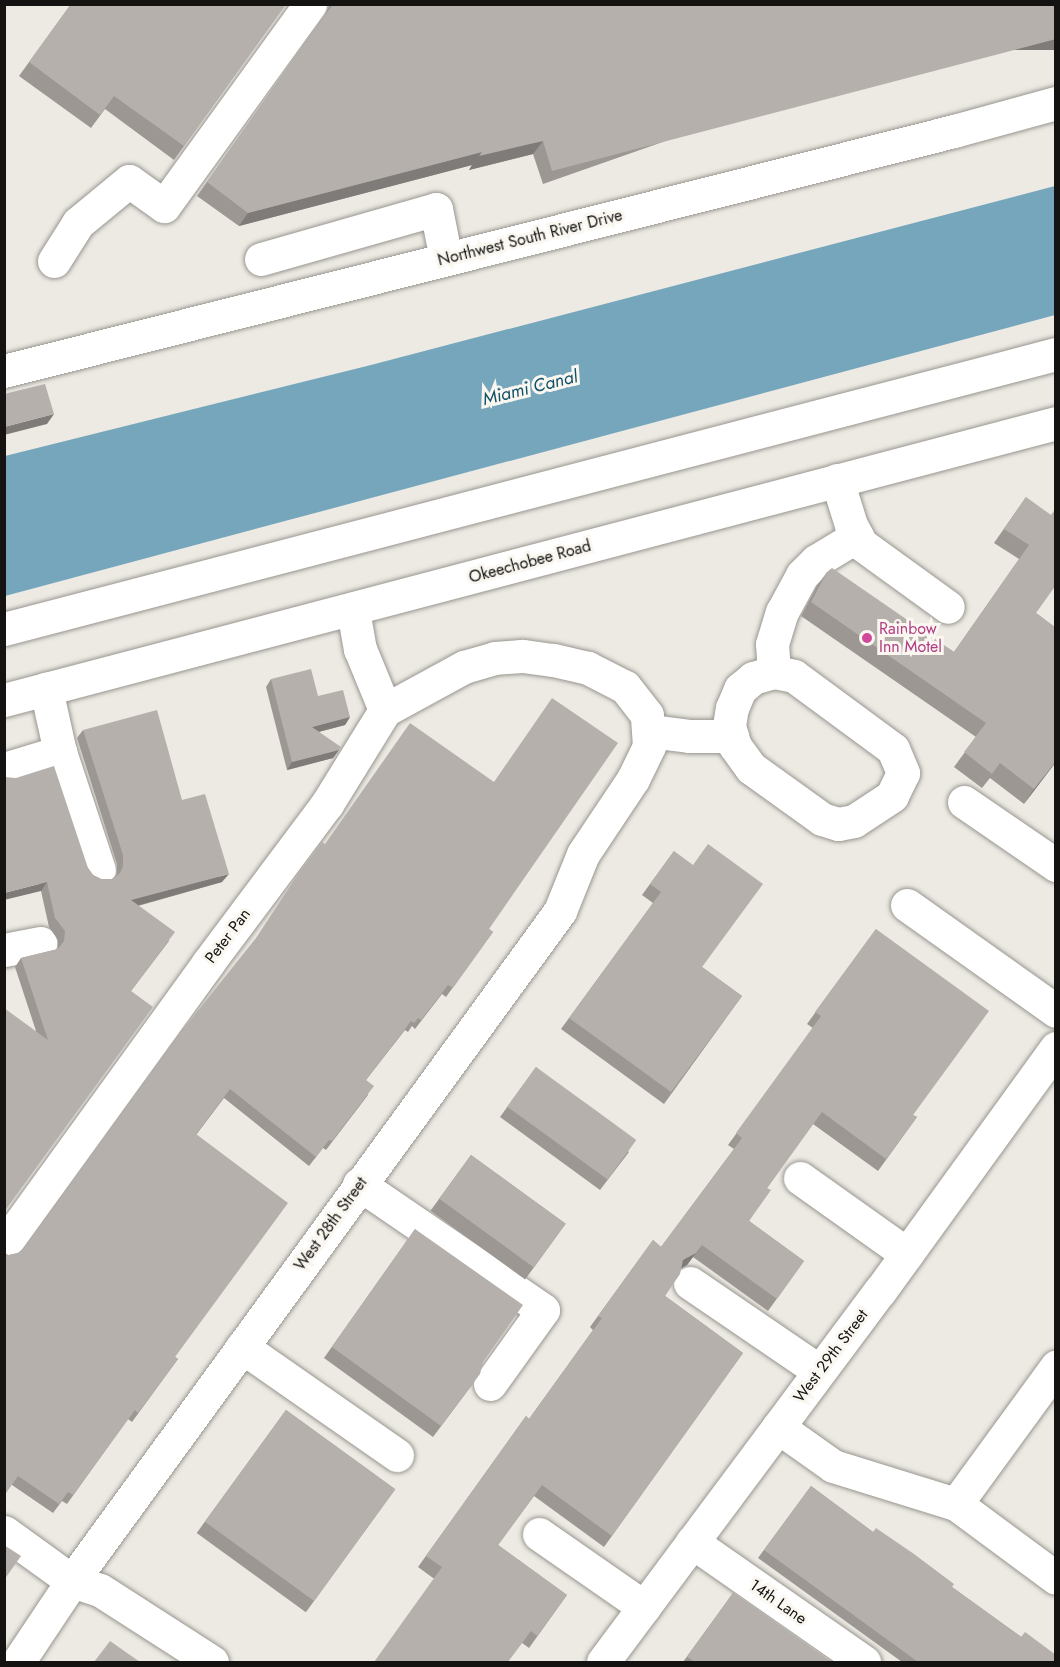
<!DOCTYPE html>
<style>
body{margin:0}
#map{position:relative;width:1060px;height:1667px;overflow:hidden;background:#eceae3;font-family:Jost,sans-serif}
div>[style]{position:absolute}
.water>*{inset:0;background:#76a6bc}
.roads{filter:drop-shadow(0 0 2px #999690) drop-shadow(0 0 2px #999690)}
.minor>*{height:33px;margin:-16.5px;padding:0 16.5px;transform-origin:16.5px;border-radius:16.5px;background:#fff}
.highway>*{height:33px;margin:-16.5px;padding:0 16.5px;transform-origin:16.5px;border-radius:16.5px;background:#fff}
.wall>*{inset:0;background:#9c9793;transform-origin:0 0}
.shaded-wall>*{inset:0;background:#7f7b78;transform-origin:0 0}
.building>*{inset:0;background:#b5b0ab;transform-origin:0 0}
.dots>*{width:16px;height:16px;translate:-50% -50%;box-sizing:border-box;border:3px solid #faf7f0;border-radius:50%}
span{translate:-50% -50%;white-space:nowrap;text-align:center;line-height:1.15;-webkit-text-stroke:6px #faf7f0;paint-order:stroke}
.street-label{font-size:16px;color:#141311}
.hotel-label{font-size:16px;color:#b23c85}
.left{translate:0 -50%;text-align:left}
.water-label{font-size:18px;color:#115068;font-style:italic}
.frame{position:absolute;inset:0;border:6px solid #141311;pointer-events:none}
</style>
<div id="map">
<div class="water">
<i style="clip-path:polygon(1055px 186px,1055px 315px,5px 596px,5px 456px,371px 365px)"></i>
</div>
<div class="roads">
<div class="minor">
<i style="left:261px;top:259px;width:182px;rotate:-15.9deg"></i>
<i style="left:436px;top:209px;width:51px;rotate:78.7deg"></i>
<i style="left:54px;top:261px;width:45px;rotate:-57.7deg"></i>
<i style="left:78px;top:223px;width:66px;rotate:-39.5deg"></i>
<i style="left:129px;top:181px;width:43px;rotate:35.5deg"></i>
<i style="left:164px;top:206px;width:249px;rotate:-54.1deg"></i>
<i style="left:4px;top:371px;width:980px;rotate:-14.18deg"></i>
<i style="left:954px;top:131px;width:106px;rotate:-15.4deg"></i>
<i style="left:837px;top:480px;width:47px;rotate:72.7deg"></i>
<i style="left:851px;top:525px;width:21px;rotate:62deg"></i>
<i style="left:861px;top:544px;width:107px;rotate:35.9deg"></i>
<i style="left:353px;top:610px;width:40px;rotate:80deg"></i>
<i style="left:360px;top:649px;width:66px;rotate:67.7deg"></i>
<i style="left:774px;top:672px;width:20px;rotate:11deg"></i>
<i style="left:794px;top:676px;width:123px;rotate:36.4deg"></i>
<i style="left:893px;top:749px;width:26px;rotate:67deg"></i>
<i style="left:903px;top:773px;width:25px;rotate:116deg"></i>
<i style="left:892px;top:796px;width:45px;rotate:146.7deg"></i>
<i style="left:854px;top:821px;width:16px;rotate:169deg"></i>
<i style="left:838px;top:824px;width:17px;rotate:-163deg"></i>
<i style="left:822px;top:819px;width:87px;rotate:-144.3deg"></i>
<i style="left:751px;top:768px;width:27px;rotate:-126deg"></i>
<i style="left:735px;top:746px;width:21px;rotate:-107deg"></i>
<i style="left:729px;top:726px;width:18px;rotate:-81deg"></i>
<i style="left:732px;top:708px;width:21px;rotate:-67deg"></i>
<i style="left:740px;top:689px;width:17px;rotate:-40deg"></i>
<i style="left:753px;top:678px;width:22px;rotate:-16deg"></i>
<i style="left:774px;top:672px;width:28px;rotate:-94deg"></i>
<i style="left:772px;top:644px;width:34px;rotate:-73deg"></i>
<i style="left:782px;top:612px;width:42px;rotate:-61.6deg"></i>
<i style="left:802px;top:575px;width:20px;rotate:-45deg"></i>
<i style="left:816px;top:561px;width:48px;rotate:-31.4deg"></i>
<i style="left:650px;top:731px;width:39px;rotate:7deg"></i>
<i style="left:689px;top:736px;width:43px"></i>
<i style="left:60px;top:752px;width:124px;rotate:71.7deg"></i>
<i style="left:4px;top:769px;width:59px;rotate:-16.9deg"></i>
<i style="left:60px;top:752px;width:65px;rotate:-102.5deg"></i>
<i style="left:964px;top:802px;width:112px;rotate:34.4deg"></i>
<i style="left:907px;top:905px;width:183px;rotate:35.4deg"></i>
<i style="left:4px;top:950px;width:37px;rotate:-11deg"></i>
<i style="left:800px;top:1178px;width:131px;rotate:35.4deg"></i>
<i style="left:359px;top:1184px;width:223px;rotate:34.4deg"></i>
<i style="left:543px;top:1310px;width:91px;rotate:125.6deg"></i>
<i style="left:4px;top:1245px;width:348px;rotate:-54.1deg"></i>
<i style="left:208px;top:963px;width:199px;rotate:-53.2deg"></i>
<i style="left:327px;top:804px;width:110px;rotate:-58.3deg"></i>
<i style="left:690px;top:1283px;width:156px;rotate:34.3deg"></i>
<i style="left:242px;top:1347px;width:189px;rotate:34.9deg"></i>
<i style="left:778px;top:1427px;width:67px;rotate:35.3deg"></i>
<i style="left:833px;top:1466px;width:129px;rotate:17.2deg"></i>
<i style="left:956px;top:1504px;width:124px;rotate:36.5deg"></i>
<i style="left:956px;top:1504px;width:170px;rotate:-53.9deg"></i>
<i style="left:4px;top:1532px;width:84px;rotate:35.8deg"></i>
<i style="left:72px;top:1581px;width:29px;rotate:18deg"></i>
<i style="left:100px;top:1590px;width:133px;rotate:32.7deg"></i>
<i style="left:539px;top:1534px;width:128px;rotate:34.8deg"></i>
<i style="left:692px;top:1542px;width:210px;rotate:34.9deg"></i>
<i style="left:18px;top:1662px;width:97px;rotate:-56.3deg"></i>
<i style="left:72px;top:1581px;width:829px;rotate:-53.93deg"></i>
<i style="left:560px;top:911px;width:61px;rotate:-68deg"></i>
<i style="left:583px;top:854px;width:90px;rotate:-56.3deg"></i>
<i style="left:633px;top:779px;width:37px;rotate:-64deg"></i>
<i style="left:649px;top:746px;width:31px;rotate:-94deg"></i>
<i style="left:647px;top:715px;width:36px;rotate:-128deg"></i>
<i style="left:625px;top:687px;width:42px;rotate:-152.8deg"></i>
<i style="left:588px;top:668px;width:37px;rotate:-167deg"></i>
<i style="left:552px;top:660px;width:30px;rotate:-172deg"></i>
<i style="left:522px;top:656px;width:27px;rotate:176deg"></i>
<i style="left:495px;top:658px;width:32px;rotate:164deg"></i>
<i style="left:464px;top:667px;width:90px;rotate:151.4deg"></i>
<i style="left:603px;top:1662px;width:463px;rotate:-53.3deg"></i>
<i style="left:880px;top:1291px;width:300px;rotate:-54.1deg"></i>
</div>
<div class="highway">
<i style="left:4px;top:629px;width:1087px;rotate:-14.65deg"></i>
<i style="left:4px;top:700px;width:1088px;rotate:-14.75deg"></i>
</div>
</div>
<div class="wall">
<i style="clip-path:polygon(71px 4px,286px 4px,174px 160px,105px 109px,91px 128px,19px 76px)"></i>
<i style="clip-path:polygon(328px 4px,1056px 4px,543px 184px,533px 154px,469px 170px,472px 165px,239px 226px,197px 196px,325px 15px,329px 6px)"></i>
<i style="clip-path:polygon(1026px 497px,1036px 613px,1056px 628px,1056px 766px,1053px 765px,1024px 804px,990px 778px,982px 788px,954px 767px,976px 737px,801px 616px,817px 586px,827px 572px,954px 652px,1019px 559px,994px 543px)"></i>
<i style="clip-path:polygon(271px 679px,318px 696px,350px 717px,345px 725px,319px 732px,339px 750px,333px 758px,287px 770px,266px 687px)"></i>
<i style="clip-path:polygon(83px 730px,182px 800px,222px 882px,138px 906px,169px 941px,131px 991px,4px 1212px,36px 1031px,15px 967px,21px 958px,58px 949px,58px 940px,49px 927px,41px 891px,4px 777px,88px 868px,93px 875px,101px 879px,112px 879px,117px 874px,117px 864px,77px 738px)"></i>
<i style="clip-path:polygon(674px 851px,702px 967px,742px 996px,664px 1104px,561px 1029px,653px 903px,642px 895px)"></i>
<i style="clip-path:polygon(489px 929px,493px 932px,446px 997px,442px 994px,415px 1029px,412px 1026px,408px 1032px,405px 1030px,366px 1080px,368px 1095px,326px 1150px,323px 1148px,309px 1166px,224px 1098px,196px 1135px,175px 1357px,178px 1359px,132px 1422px,128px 1419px,67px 1504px,62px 1501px,53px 1513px,12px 1485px,9px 1255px,18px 1253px,25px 1247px,184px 1028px)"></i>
<i style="clip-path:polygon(876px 929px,913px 1115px,917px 1117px,878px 1171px,813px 1124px,767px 1188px,749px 1221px,804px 1261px,768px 1311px,693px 1257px,687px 1265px,681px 1268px,665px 1296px,743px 1353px,604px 1547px,534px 1496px,498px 1545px,567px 1595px,529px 1648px,418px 1567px,526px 1416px,529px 1419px,593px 1330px,590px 1327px,653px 1240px,661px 1247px,734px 1149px,728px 1145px,813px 1028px,807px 1024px)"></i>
<i style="clip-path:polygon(536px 1067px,629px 1152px,600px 1190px,500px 1117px)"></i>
<i style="left:471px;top:1155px;width:117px;height:69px;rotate:36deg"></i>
<i style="clip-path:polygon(415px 1229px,482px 1362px,472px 1385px,433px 1437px,324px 1358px)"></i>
<i style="left:286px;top:1410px;width:135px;height:152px;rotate:36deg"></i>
<i style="clip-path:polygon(811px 1486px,873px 1532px,952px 1587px,1056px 1662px,902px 1662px,758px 1558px)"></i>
<i style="clip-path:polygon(733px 1593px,831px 1662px,683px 1662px)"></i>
</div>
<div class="shaded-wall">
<i style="left:1056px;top:39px;width:11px;height:521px;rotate:90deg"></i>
<i style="clip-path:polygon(543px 141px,533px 154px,469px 170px,472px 165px,239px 226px,248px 213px,482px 152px)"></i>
<i style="clip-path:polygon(54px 414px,47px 424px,4px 435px,4px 427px)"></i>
<i style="clip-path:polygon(350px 717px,345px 725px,306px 735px,312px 727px)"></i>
<i style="clip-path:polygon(339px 750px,333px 758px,287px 770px,292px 762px)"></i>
<i style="clip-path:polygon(1056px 761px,1056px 762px,1024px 804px,1034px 789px)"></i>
<i style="clip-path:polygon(229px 874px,222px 882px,125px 909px,131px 900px)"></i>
<i style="clip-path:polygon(47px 882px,41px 891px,4px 900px,4px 893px)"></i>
<i style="clip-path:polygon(702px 1245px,687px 1265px,675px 1272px,683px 1260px)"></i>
</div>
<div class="building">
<i style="clip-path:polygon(71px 4px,286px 4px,184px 146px,114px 96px,100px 115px,29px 62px)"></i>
<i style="clip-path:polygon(333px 4px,1056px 4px,1056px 39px,552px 171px,543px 141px,479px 156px,482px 152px,248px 213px,207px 182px)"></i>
<i style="clip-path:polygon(45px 384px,54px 414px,4px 427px,4px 394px)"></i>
<i style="clip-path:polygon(1026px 497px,1051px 515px,1056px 508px,1056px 585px,1036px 613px,1056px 628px,1056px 761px,1034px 789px,1000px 763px,992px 774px,964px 752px,986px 723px,811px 602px,827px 572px,832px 568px,954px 652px,1029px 545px,1004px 529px)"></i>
<i style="clip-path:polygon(311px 669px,318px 696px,343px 690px,350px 717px,312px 727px,341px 747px,339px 750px,292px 762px,271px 679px)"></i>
<i style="clip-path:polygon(552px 698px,618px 743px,489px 929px,493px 932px,453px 988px,448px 985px,421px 1020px,418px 1018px,414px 1023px,411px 1021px,366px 1080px,374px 1086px,332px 1141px,329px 1140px,316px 1157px,230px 1089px,196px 1134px,288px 1203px,175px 1357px,178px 1359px,138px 1413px,135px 1410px,73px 1495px,68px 1492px,59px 1504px,18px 1476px,4px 1496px,4px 1253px,9px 1255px,18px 1253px,25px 1247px,184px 1028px,256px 938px,298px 874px,322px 842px,325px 844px,410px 723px,494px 782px)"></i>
<i style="clip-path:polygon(157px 710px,182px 800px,205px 794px,229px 874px,131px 900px,175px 932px,131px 991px,153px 1007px,4px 1212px,4px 1008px,48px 1040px,21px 958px,58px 949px,64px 941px,65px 931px,55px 918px,47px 882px,4px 893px,4px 777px,16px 778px,54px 766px,88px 868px,93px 875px,101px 879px,112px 879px,120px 873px,123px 866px,123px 855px,83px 730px)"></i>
<i style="clip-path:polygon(708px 844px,763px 884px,702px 967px,742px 996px,671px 1092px,569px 1018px,661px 892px,650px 884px,674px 851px,693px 865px)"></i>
<i style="clip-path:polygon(876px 929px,989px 1011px,913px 1115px,917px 1117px,886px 1159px,822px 1112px,767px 1188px,771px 1190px,749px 1221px,804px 1261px,777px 1299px,702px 1245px,696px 1253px,683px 1260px,680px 1274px,665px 1296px,743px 1353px,612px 1536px,542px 1485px,498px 1545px,567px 1595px,537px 1636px,531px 1631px,508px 1662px,374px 1662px,442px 1567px,426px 1556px,526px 1416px,529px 1419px,602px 1318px,598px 1316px,653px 1240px,661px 1247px,742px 1138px,736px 1133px,821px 1016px,815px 1012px)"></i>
<i style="left:536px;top:1067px;width:124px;height:49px;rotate:36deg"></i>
<i style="left:471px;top:1155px;width:117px;height:54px;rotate:36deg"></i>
<i style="clip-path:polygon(415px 1229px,523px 1305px,483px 1362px,480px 1374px,441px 1426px,332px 1347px)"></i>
<i style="left:286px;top:1410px;width:135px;height:138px;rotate:36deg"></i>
<i style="clip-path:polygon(811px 1486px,873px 1532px,876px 1528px,914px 1554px,954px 1584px,952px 1587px,1021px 1637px,1025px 1632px,1056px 1655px,1056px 1662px,918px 1662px,764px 1550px)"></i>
<i style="clip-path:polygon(4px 1545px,21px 1556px,4px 1580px)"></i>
<i style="clip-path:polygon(733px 1593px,831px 1662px,695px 1662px,687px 1657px)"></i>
<i style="clip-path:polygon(110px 1641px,140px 1662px,94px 1662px)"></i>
</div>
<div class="dots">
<i style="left:867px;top:638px;background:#d1479c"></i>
</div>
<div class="street-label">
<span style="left:530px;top:238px;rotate:-14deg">Northwest South River Drive</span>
<span style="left:530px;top:562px;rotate:-15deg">Okeechobee Road</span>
<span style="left:228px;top:936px;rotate:-53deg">Peter Pan</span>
<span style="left:331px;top:1224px;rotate:-54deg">West 28th Street</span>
<span style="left:831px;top:1356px;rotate:-53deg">West 29th Street</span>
<span style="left:778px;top:1602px;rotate:35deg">14th Lane</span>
</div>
<div class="hotel-label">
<span class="left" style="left:879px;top:638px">Rainbow<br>Inn Motel</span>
</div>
<div class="water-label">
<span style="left:530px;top:388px;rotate:-14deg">Miami Canal</span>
</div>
<div class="frame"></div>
</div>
